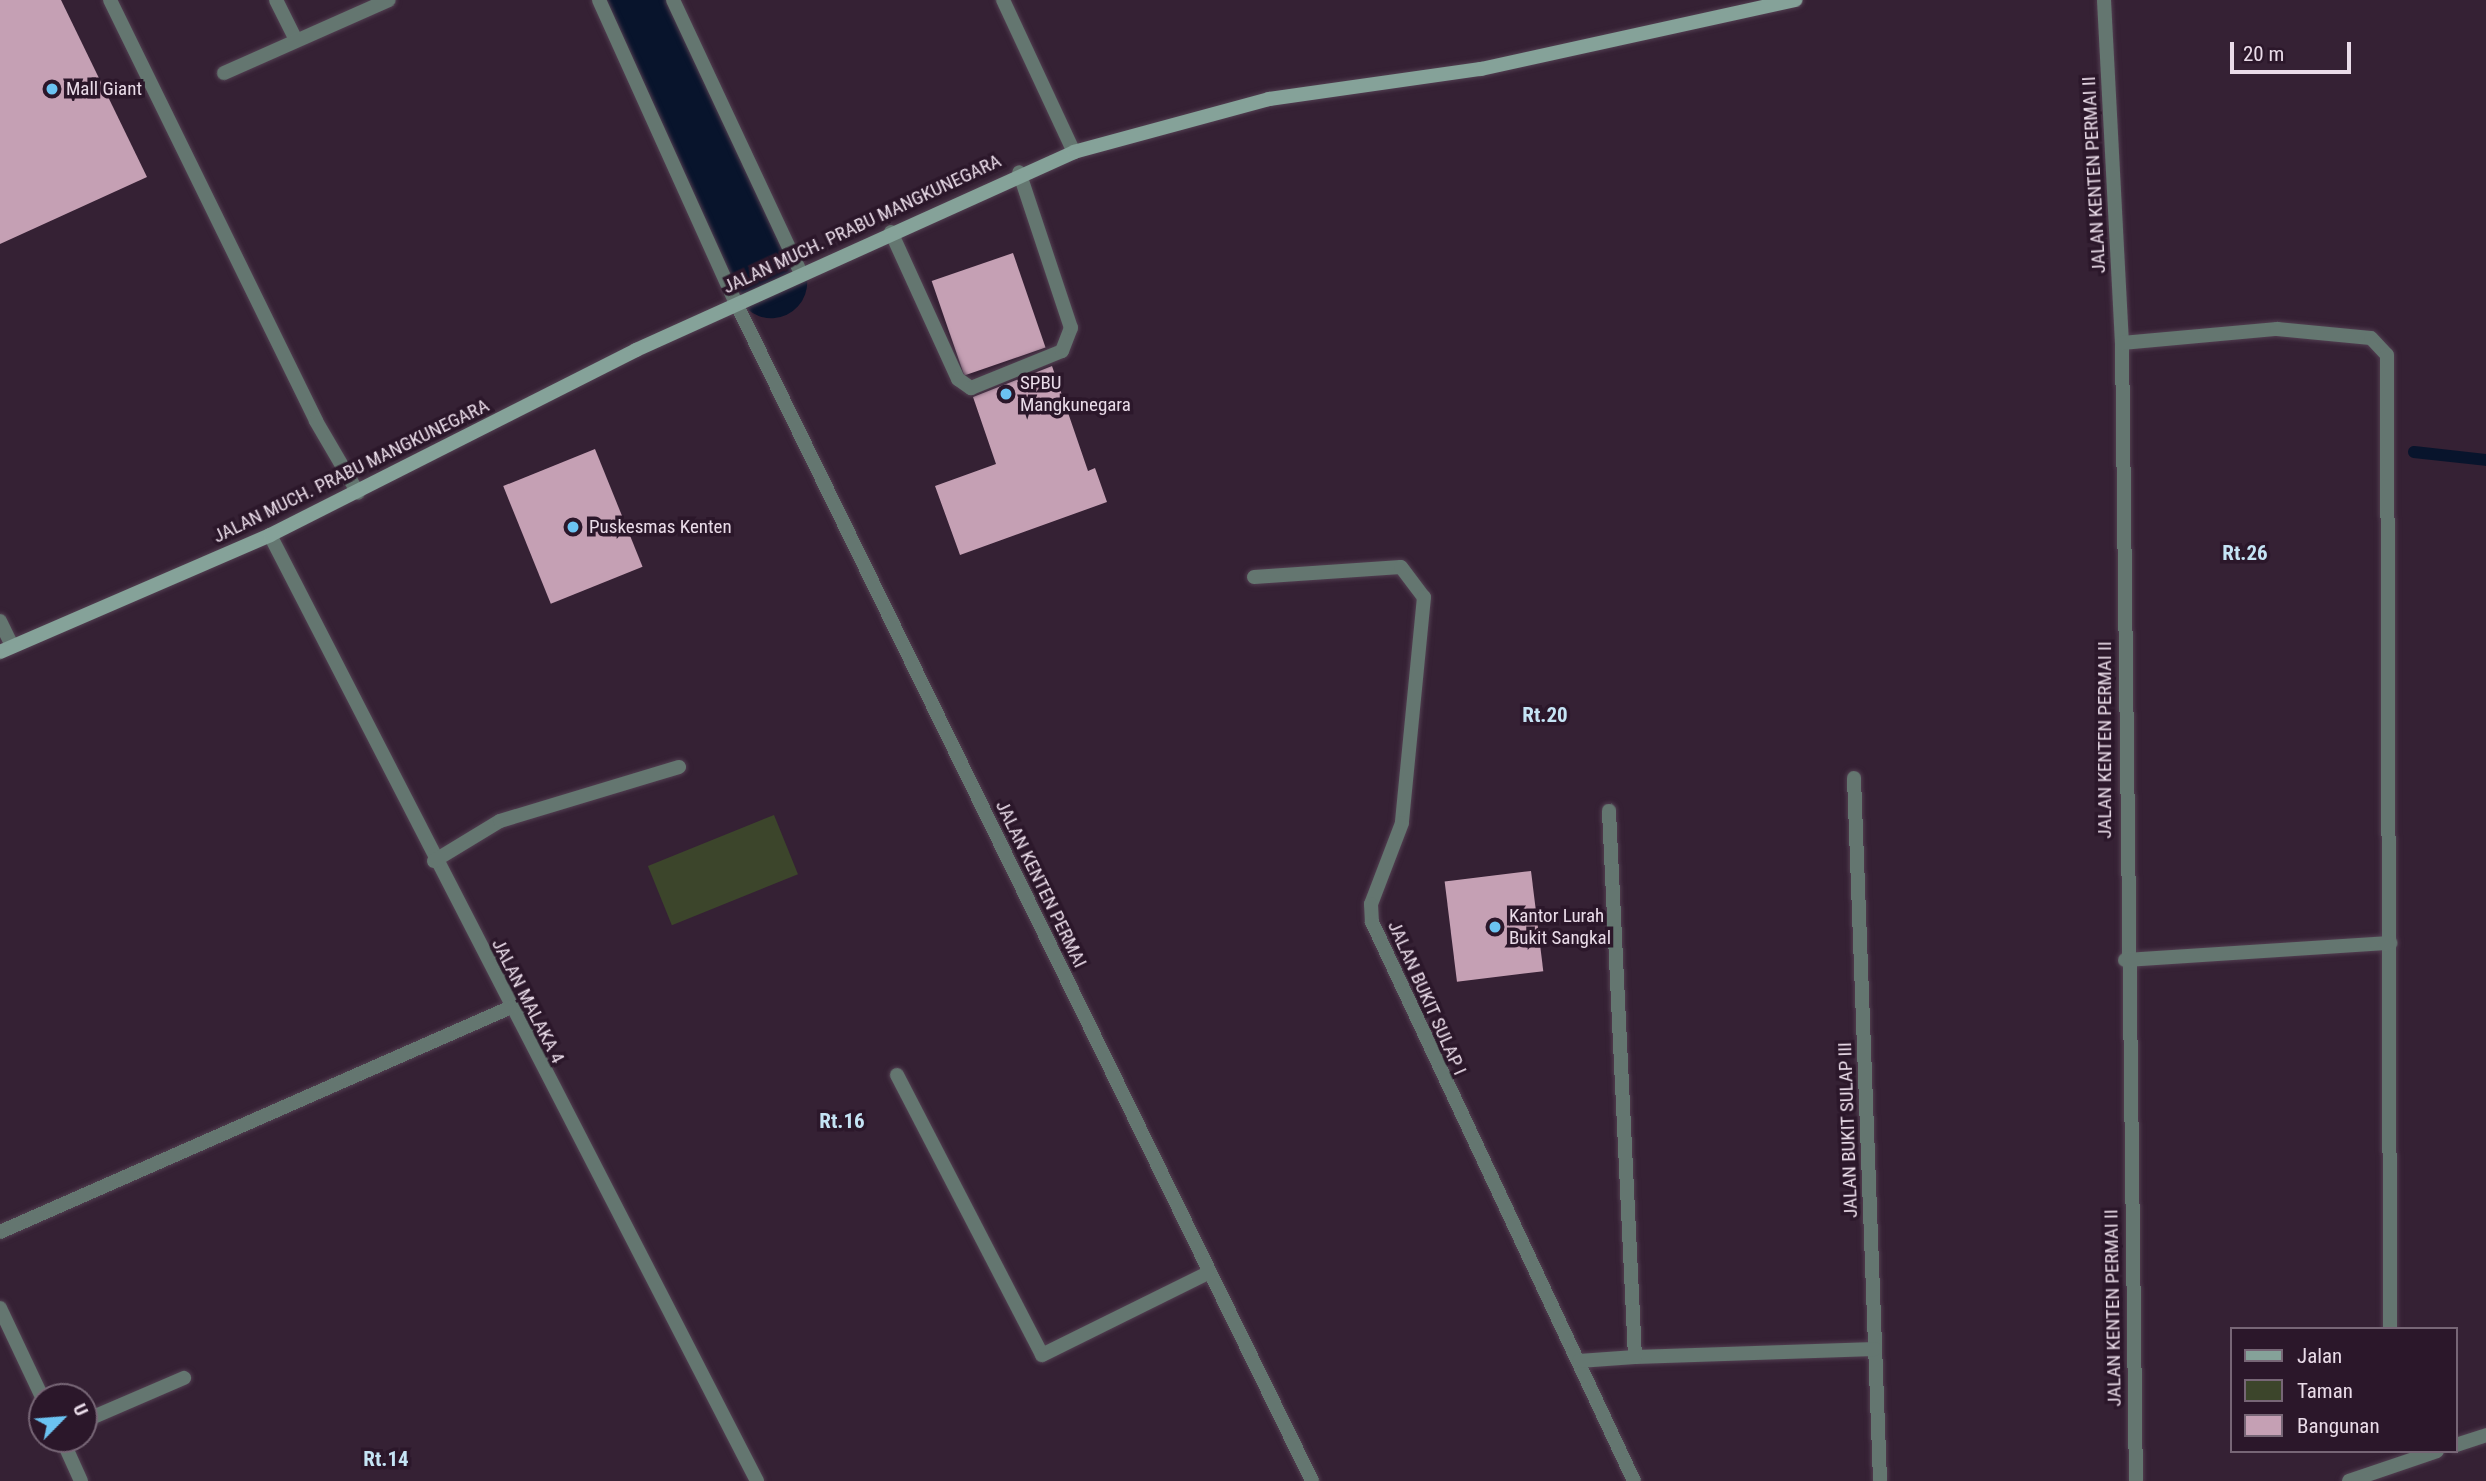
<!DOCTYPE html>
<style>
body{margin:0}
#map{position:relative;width:2486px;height:1481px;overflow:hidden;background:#352134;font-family:"Roboto Condensed",sans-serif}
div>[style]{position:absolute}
.green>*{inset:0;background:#3c452b;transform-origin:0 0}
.stream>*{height:12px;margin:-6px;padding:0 6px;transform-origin:6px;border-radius:6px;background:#08142c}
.river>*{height:72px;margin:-36px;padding:0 36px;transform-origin:36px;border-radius:36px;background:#08142c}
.building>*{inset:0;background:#c5a0b4;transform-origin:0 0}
.roads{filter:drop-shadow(0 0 2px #523f51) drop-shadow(0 0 2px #523f51)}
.lane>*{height:14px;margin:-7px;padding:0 7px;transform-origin:7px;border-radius:7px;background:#647670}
.street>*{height:14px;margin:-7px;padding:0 7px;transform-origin:7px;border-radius:7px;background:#647670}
.secondary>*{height:14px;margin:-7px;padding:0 7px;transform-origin:7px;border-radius:7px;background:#85a299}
.dots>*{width:19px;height:19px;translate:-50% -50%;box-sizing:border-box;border:4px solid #2b172a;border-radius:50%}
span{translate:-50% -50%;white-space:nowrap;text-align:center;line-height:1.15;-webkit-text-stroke:7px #2b172a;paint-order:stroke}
.poi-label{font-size:19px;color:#eadce9}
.left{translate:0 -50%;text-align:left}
.street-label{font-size:19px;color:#eadce9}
.neighbourhood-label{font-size:21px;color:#c5e4f5;font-weight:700}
.legend{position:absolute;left:2230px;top:1327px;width:228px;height:126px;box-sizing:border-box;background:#2b172a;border:2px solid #776676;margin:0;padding:9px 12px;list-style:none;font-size:21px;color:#eadce9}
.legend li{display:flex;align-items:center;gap:14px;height:35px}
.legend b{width:35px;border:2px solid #776676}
.north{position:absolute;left:28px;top:1383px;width:70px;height:70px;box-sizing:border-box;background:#2b172a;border:2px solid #776676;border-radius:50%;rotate:65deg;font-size:19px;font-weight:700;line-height:28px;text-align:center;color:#eadce9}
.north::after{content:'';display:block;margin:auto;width:24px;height:32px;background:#6bc3f2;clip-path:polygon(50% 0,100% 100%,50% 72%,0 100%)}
.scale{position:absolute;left:2230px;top:42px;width:121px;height:32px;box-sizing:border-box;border:4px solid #eadce9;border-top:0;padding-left:9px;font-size:21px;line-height:24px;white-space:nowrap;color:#eadce9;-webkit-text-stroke:5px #2b172a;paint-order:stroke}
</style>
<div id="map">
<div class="green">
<i style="left:774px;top:815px;width:64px;height:136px;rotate:68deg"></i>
</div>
<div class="stream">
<i style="left:2414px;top:452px;width:72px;rotate:6.3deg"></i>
</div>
<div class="river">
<i style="left:636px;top:0;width:313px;rotate:64.4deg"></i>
</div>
<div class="building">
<i style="clip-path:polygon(0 0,61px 0,147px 177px,0 244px)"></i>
<i style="left:1013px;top:253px;width:100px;height:86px;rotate:71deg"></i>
<i style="clip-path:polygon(1052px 366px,1088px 471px,1095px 468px,1107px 502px,960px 555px,935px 486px,996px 464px,973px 397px)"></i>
<i style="left:595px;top:449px;width:127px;height:99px;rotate:68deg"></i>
<i style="left:1531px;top:871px;width:101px;height:87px;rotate:83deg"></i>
</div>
<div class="roads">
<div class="lane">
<i style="left:110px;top:0;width:469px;rotate:63.9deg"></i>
<i style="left:316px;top:421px;width:83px;rotate:59.7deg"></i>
<i style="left:891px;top:232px;width:162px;rotate:65.5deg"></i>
<i style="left:958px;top:379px;width:16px;rotate:35deg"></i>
<i style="left:971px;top:388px;width:98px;rotate:-22.1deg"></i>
<i style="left:1062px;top:351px;width:25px;rotate:-69deg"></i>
<i style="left:1071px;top:328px;width:164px;rotate:-108.4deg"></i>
<i style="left:0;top:621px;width:28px;rotate:64deg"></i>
<i style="left:897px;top:1075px;width:315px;rotate:62.6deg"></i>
<i style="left:1042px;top:1355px;width:187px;rotate:-26.3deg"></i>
<i style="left:84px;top:1421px;width:109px;rotate:-23.3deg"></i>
</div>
<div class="street">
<i style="left:276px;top:0;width:42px;rotate:63.4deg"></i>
<i style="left:599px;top:0;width:333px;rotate:65.7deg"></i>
<i style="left:736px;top:303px;width:1311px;rotate:63.94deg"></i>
<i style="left:673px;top:0;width:302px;rotate:64.9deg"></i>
<i style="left:1003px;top:0;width:168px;rotate:65deg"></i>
<i style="left:2104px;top:0;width:343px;rotate:87deg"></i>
<i style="left:2122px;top:343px;width:1138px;rotate:89.3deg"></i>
<i style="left:224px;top:73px;width:180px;rotate:-23.9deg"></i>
<i style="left:2122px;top:343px;width:156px;rotate:-5.2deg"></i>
<i style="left:2277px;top:329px;width:94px;rotate:5.5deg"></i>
<i style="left:2371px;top:338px;width:23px;rotate:47deg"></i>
<i style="left:2387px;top:355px;width:974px;rotate:89.82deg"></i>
<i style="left:270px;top:535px;width:1064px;rotate:62.76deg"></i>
<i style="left:1254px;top:577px;width:147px;rotate:-3.9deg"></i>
<i style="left:1401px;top:567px;width:38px;rotate:53deg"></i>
<i style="left:1424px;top:597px;width:227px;rotate:95.6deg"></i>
<i style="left:1402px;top:823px;width:87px;rotate:110.9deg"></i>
<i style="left:1371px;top:904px;width:18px;rotate:87deg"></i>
<i style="left:1372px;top:922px;width:617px;rotate:64.89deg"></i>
<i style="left:1854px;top:778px;width:703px;rotate:87.88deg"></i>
<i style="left:434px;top:861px;width:77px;rotate:-31.2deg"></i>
<i style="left:500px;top:821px;width:187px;rotate:-16.8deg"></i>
<i style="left:2125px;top:960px;width:266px;rotate:-3.7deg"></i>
<i style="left:0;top:1232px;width:556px;rotate:-23.75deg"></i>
<i style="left:0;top:1308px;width:98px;rotate:64.7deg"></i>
<i style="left:1635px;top:1357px;width:240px;rotate:-1.9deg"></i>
<i style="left:1579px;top:1361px;width:56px;rotate:-4.1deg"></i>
<i style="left:1635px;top:1357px;width:547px;rotate:-92.73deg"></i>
<i style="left:62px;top:1439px;width:46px;rotate:65.7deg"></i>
<i style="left:2456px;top:1445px;width:32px;rotate:-18deg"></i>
<i style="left:2349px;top:1481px;width:93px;rotate:-18.8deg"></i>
</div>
<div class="secondary">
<i style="left:0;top:652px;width:294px;rotate:-23.4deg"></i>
<i style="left:270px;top:535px;width:410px;rotate:-26.8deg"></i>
<i style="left:636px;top:350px;width:481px;rotate:-24.3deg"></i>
<i style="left:1074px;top:152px;width:202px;rotate:-15.2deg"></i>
<i style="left:1269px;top:99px;width:214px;rotate:-8.1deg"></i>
<i style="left:1481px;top:69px;width:322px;rotate:-12.4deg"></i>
</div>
</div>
<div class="dots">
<i style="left:52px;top:89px;background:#6bc3f2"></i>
<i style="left:1006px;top:394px;background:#6bc3f2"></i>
<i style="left:573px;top:527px;background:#6bc3f2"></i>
<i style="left:1495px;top:927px;background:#6bc3f2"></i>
</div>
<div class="poi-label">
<span class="left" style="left:66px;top:89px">Mall Giant</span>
<span class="left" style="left:1020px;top:394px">SPBU<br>Mangkunegara</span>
<span class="left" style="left:589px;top:527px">Puskesmas Kenten</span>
<span class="left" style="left:1509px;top:927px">Kantor Lurah<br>Bukit Sangkal</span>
</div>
<div class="street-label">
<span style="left:2094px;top:175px;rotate:-93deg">JALAN KENTEN PERMAI II</span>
<span style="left:862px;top:224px;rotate:-25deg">JALAN MUCH. PRABU MANGKUNEGARA</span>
<span style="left:351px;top:471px;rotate:-26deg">JALAN MUCH. PRABU MANGKUNEGARA</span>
<span style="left:2105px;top:740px;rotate:-90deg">JALAN KENTEN PERMAI II</span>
<span style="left:1041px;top:884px;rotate:64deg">JALAN KENTEN PERMAI</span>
<span style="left:1427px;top:998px;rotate:66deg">JALAN BUKIT SULAP I</span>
<span style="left:528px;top:1001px;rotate:63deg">JALAN MALAKA 4</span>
<span style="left:1848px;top:1130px;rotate:-92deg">JALAN BUKIT SULAP III</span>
<span style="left:2113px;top:1308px;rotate:-91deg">JALAN KENTEN PERMAI II</span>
</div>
<div class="neighbourhood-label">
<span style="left:2245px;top:553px">Rt.26</span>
<span style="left:1545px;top:715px">Rt.20</span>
<span style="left:842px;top:1121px">Rt.16</span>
<span style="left:386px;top:1459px">Rt.14</span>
</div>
<ul class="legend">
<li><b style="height:9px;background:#85a299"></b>Jalan</li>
<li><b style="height:19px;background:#3c452b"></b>Taman</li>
<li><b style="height:19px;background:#c5a0b4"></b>Bangunan</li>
</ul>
<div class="north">U</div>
<div class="scale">20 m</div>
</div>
